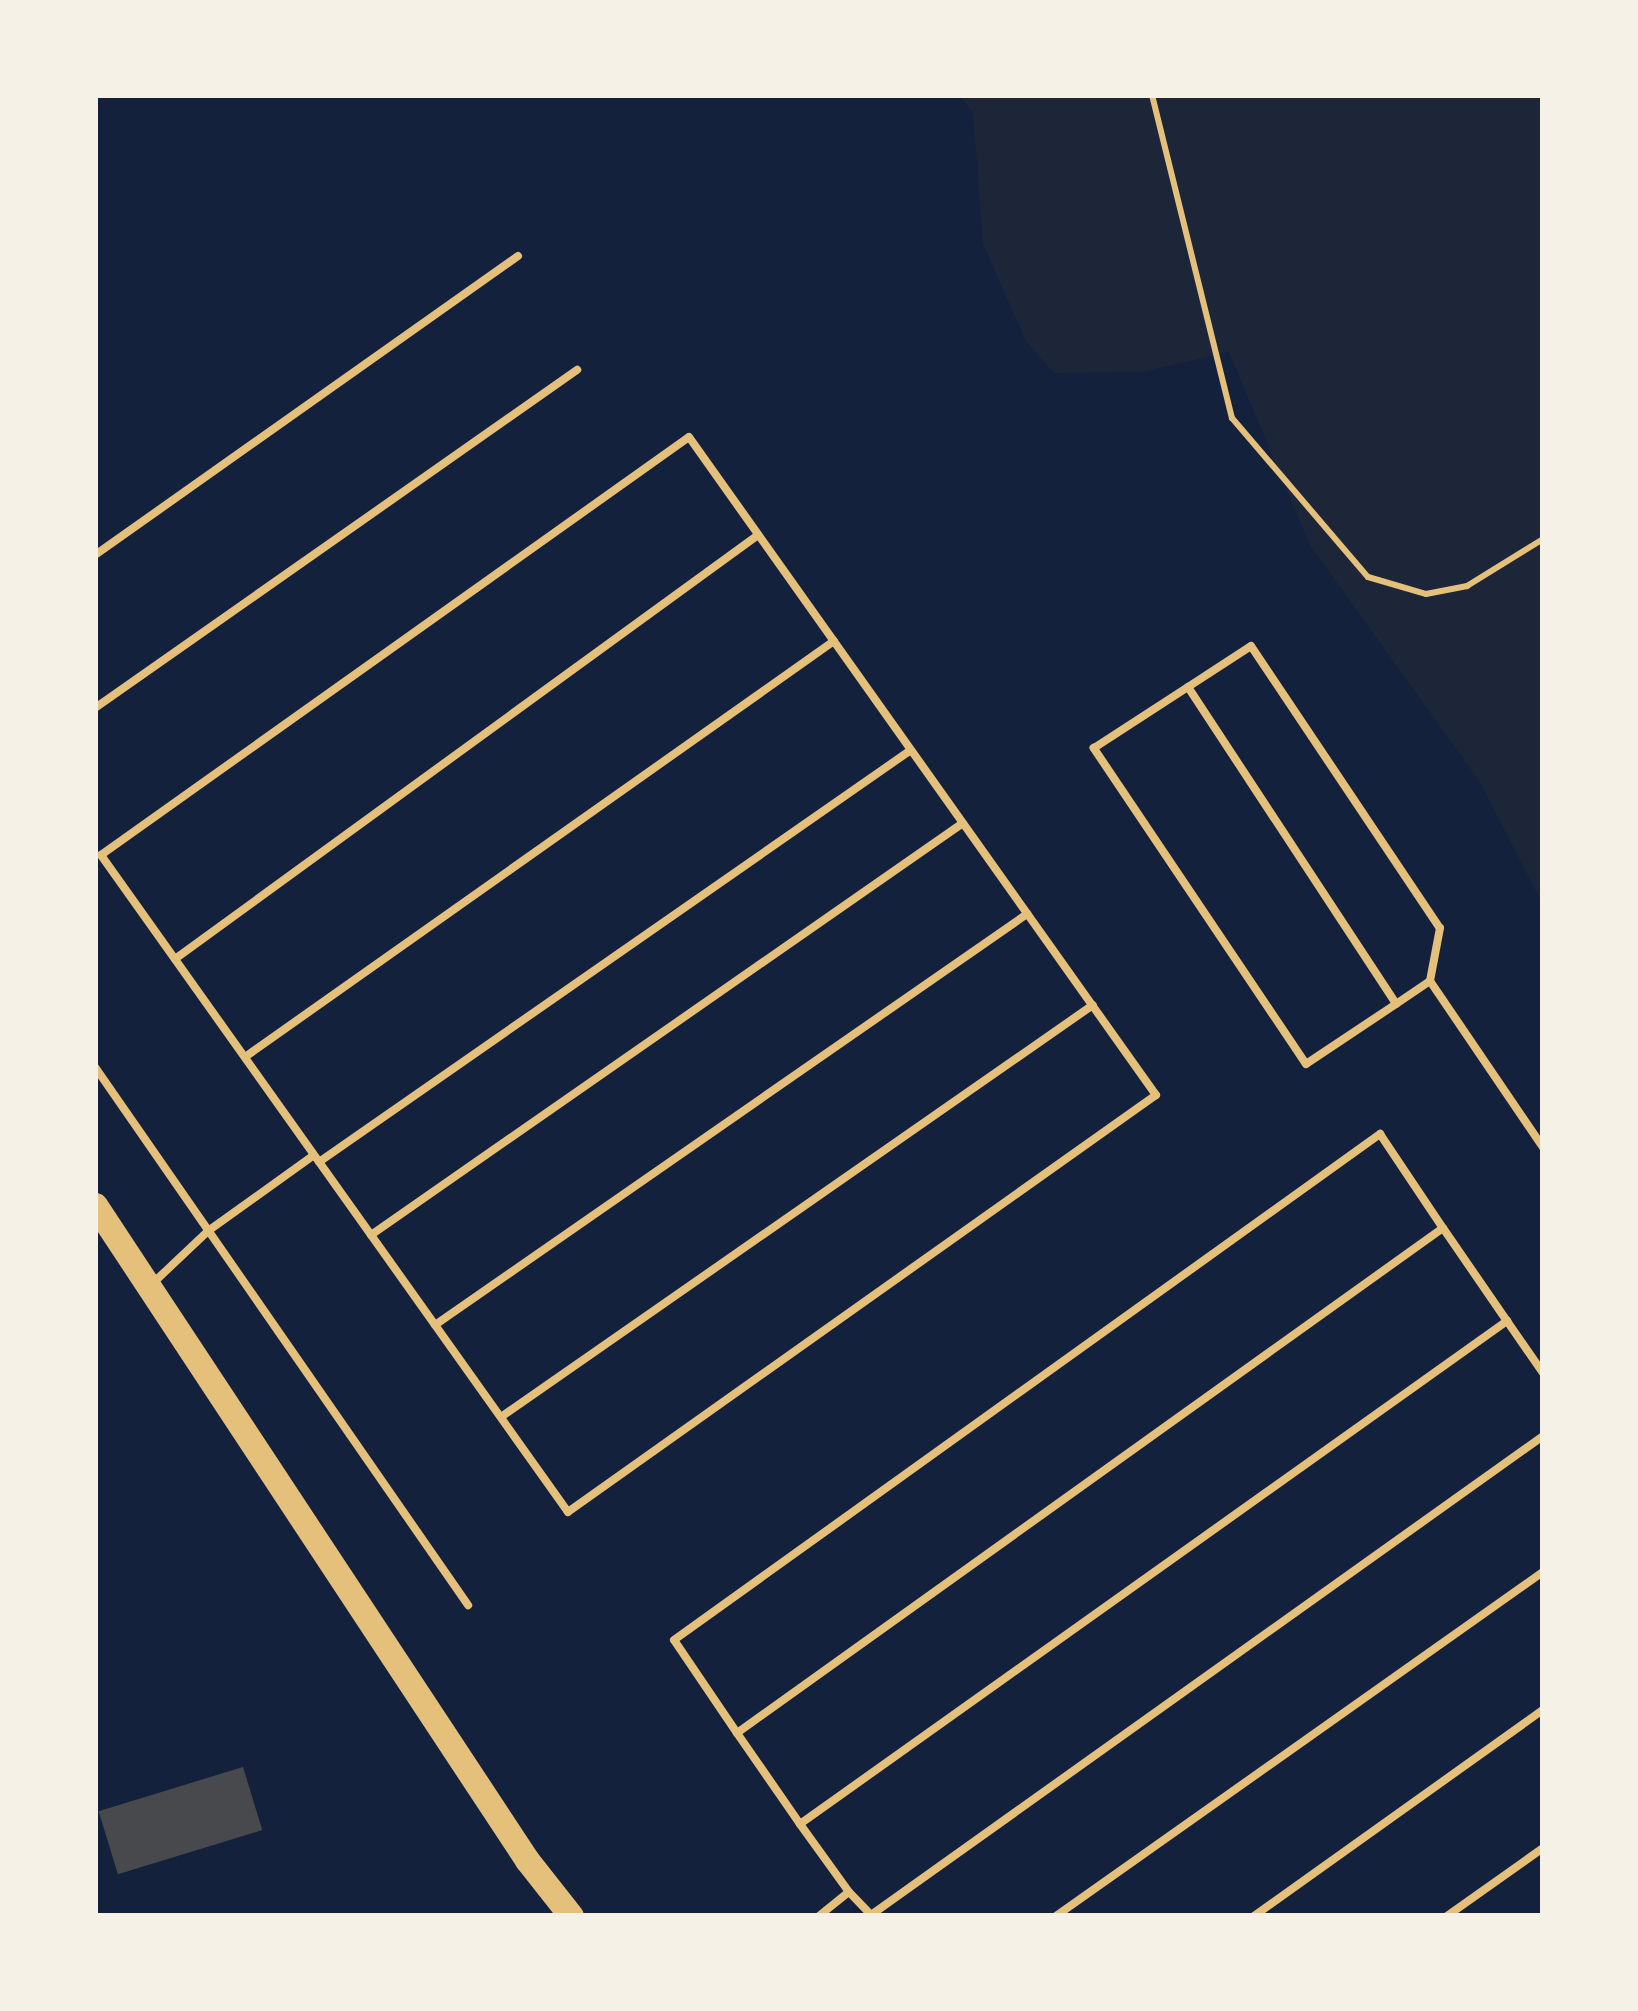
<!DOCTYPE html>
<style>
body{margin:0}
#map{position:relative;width:1638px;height:2011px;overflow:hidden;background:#14213d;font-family:"Work Sans",sans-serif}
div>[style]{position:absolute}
.green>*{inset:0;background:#1d2539}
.building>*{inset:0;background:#48494c;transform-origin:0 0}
.path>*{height:6px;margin:-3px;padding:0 3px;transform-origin:3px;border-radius:3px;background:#e5c07b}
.service>*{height:8px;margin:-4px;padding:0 4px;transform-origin:4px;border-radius:4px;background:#e5c07b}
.primary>*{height:25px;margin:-12.5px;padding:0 12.5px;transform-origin:12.5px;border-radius:12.5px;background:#e5c07b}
span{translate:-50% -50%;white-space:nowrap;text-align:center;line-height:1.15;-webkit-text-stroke:9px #f6f1e7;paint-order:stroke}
.frame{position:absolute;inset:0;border:98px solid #f6f1e7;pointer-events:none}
</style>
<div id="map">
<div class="green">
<i style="clip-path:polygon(959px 95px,1543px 95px,1543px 905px,1480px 782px,1310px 545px,1229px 352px,1141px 372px,1054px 373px,1026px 341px,983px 244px,973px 112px)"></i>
</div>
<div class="building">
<i style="left:243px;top:1767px;width:66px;height:151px;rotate:73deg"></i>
</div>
<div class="path">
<i style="left:1152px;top:95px;width:333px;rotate:76.1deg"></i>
<i style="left:1232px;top:418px;width:209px;rotate:49.5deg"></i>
<i style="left:1368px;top:577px;width:60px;rotate:16.3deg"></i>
<i style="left:1426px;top:594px;width:42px;rotate:-11deg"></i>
<i style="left:1467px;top:586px;width:89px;rotate:-31.7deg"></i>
</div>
<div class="service">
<i style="left:689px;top:437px;width:807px;rotate:54.64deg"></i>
<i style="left:1156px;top:1095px;width:721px;rotate:144.66deg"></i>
<i style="left:568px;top:1512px;width:806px;rotate:-125.41deg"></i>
<i style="left:101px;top:855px;width:721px;rotate:-35.41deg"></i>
<i style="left:95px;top:555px;width:518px;rotate:-35.25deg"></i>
<i style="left:1188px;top:687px;width:379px;rotate:56.7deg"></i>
<i style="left:1396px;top:1004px;width:108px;rotate:146.3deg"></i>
<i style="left:1306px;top:1064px;width:381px;rotate:-123.9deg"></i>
<i style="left:1094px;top:748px;width:112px;rotate:-33deg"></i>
<i style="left:1188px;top:687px;width:75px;rotate:-33.1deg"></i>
<i style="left:1251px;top:646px;width:339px;rotate:56.2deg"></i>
<i style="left:1440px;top:928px;width:54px;rotate:100.7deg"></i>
<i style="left:1430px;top:981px;width:201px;rotate:55.8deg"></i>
<i style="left:95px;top:708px;width:589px;rotate:-35.04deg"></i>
<i style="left:175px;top:959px;width:721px;rotate:-36.03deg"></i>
<i style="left:1396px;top:1004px;width:41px;rotate:-34.1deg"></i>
<i style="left:245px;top:1057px;width:721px;rotate:-35.23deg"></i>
<i style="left:95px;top:1067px;width:655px;rotate:55.27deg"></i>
<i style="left:319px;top:1162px;width:721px;rotate:-34.84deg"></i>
<i style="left:371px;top:1235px;width:721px;rotate:-34.84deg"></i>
<i style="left:152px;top:1284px;width:77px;rotate:-43.4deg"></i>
<i style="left:208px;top:1231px;width:130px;rotate:-35.6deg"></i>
<i style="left:435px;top:1325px;width:721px;rotate:-34.77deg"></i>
<i style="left:501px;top:1417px;width:721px;rotate:-34.84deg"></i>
<i style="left:737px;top:1733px;width:112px;rotate:-124.1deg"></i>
<i style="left:674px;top:1640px;width:869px;rotate:-35.63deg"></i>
<i style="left:1380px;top:1134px;width:113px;rotate:56.2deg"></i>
<i style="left:800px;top:1824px;width:111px;rotate:-124.7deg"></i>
<i style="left:737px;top:1733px;width:868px;rotate:-35.58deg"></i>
<i style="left:1443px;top:1228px;width:113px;rotate:55.5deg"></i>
<i style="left:849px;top:1892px;width:84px;rotate:-125.8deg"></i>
<i style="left:800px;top:1824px;width:868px;rotate:-35.43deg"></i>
<i style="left:1507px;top:1321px;width:63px;rotate:55.3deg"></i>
<i style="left:871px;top:1915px;width:825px;rotate:-35.48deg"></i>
<i style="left:819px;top:1916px;width:38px;rotate:-39deg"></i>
<i style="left:849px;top:1892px;width:33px;rotate:46deg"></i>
<i style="left:1056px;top:1916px;width:596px;rotate:-35.24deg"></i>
<i style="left:1254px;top:1916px;width:355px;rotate:-35.5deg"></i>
<i style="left:1447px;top:1916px;width:118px;rotate:-35.3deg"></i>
</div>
<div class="primary">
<i style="left:95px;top:1205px;width:785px;rotate:56.59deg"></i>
<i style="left:527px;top:1860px;width:71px;rotate:51.8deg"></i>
</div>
<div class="frame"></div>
</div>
